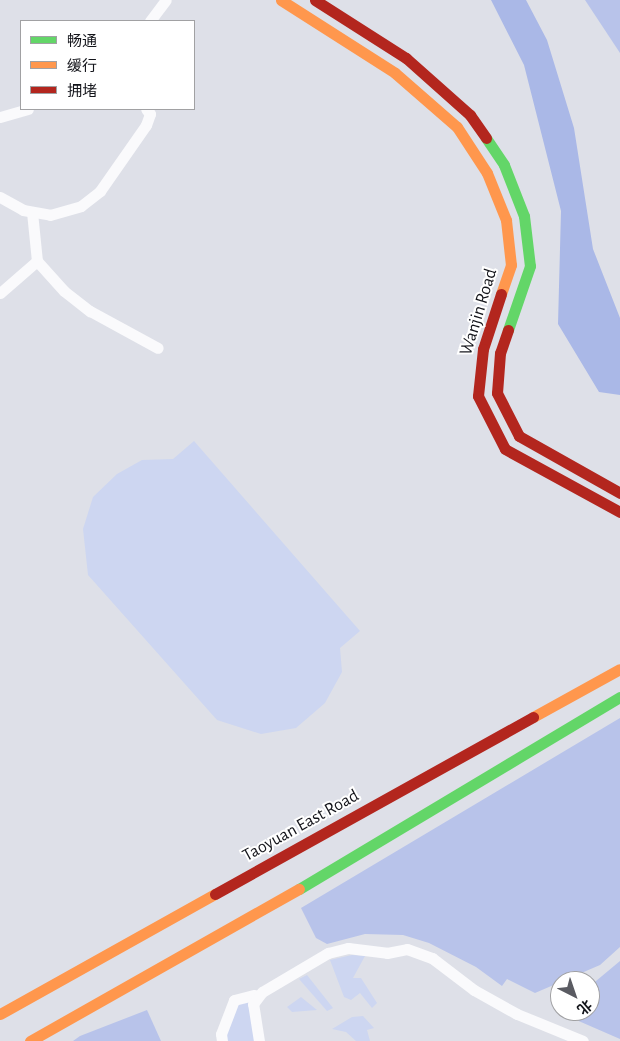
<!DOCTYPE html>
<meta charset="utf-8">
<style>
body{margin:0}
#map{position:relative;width:620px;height:1041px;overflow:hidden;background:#dee0e8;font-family:"Alegreya Sans","Noto Sans SC",sans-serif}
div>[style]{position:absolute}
.green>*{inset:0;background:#cdd6f1}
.forest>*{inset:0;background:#b8c3ea}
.water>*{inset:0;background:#aab8e7}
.street>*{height:11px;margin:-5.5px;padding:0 5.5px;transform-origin:5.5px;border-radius:5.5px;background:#fafafc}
.fast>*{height:11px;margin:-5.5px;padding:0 5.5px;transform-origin:5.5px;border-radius:5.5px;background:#63d668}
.slow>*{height:11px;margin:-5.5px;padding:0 5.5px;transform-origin:5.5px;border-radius:5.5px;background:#ff974d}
.jam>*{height:11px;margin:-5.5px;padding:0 5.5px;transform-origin:5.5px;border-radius:5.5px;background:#b3261e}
span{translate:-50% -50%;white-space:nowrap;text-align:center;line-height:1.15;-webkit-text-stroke:4px #fff;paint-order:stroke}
.street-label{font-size:18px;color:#13141a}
.legend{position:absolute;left:20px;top:20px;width:175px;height:90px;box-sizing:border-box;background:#fff;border:1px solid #a1a1a3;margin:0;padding:6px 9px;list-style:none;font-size:15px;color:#13141a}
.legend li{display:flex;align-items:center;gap:10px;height:25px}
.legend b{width:25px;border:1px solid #a1a1a3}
.north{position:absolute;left:550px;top:971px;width:50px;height:50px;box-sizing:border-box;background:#fff;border:1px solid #a1a1a3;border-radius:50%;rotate:139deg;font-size:14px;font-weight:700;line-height:20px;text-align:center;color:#13141a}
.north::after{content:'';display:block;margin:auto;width:18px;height:22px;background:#5a5b62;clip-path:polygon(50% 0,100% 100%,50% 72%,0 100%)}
</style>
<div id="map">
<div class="green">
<i style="clip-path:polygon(194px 441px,360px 631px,340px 648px,342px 672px,325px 703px,296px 728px,261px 734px,217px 720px,88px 575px,83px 529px,93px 497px,117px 474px,142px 460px,173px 459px)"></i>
<i style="clip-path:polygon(352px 955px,365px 956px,353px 978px,361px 978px,377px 1003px,372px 1008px,360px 993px,351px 1000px,344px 997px,330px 960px)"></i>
<i style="clip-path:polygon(307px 975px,333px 1008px,327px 1011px,299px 979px)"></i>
<i style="clip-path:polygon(254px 995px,255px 1041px,222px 1041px,238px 1005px)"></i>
<i style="clip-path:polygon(301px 997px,317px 1010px,292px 1012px,287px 1007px)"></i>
<i style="clip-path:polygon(363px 1016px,374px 1028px,367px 1030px,370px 1041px,356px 1041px,346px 1032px,332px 1029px,352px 1017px)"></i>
</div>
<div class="forest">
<i style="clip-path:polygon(585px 0,620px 0,620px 53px)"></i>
<i style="clip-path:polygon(620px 718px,620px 947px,600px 965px,535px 993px,507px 979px,502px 986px,476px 967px,429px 943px,403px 935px,365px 934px,327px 944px,316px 938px,301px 908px)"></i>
<i style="clip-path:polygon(620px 961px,620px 1039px,558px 1012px,590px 1011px,590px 986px)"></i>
<i style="clip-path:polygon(147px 1010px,161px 1041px,73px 1041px,80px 1036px)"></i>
</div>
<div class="water">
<i style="clip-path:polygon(491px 0,526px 0,547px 40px,574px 128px,593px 249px,620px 318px,620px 395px,599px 392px,558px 324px,561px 211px,524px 65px)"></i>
</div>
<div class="street">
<i style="left:150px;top:21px;width:26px;rotate:-53deg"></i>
<i style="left:0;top:117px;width:29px;rotate:-16deg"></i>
<i style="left:0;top:197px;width:26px;rotate:29deg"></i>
<i style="left:23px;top:210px;width:27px;rotate:10deg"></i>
<i style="left:50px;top:215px;width:32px;rotate:-16deg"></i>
<i style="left:81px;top:206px;width:24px;rotate:-38deg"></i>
<i style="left:100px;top:191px;width:80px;rotate:-55.1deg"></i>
<i style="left:146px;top:125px;width:12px;rotate:-70deg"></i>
<i style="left:150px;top:114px;width:6px;rotate:-129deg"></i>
<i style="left:32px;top:212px;width:49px;rotate:84.2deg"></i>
<i style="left:37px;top:261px;width:40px;rotate:48deg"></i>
<i style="left:64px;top:291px;width:33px;rotate:38deg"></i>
<i style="left:90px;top:311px;width:77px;rotate:28.6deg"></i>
<i style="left:0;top:293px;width:49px;rotate:-40.9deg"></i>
<i style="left:222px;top:1041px;width:7px;rotate:-98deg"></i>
<i style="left:221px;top:1034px;width:36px;rotate:-69deg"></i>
<i style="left:234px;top:1000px;width:21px;rotate:-14deg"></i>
<i style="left:259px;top:1041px;width:37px;rotate:-99deg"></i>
<i style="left:253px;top:1004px;width:15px;rotate:-53deg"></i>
<i style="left:262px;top:992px;width:77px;rotate:-30.6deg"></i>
<i style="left:328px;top:953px;width:21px;rotate:-14deg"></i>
<i style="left:348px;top:948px;width:39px;rotate:7deg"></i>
<i style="left:387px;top:953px;width:20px;rotate:-11deg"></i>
<i style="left:407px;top:949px;width:27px;rotate:20deg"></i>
<i style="left:432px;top:958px;width:53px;rotate:37.3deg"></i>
<i style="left:474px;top:990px;width:49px;rotate:29.2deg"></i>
<i style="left:517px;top:1014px;width:71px;rotate:22.2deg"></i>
</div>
<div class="fast">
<i style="left:486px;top:138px;width:32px;rotate:56deg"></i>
<i style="left:504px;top:165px;width:55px;rotate:68.6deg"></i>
<i style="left:524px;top:216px;width:50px;rotate:83.2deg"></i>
<i style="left:530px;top:266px;width:68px;rotate:109deg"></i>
<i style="left:299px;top:889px;width:374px;rotate:-30.9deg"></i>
</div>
<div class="slow">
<i style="left:281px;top:0;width:135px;rotate:32.6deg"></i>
<i style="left:395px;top:73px;width:82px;rotate:41.1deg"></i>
<i style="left:457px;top:127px;width:55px;rotate:56.9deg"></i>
<i style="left:487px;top:173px;width:51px;rotate:68deg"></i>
<i style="left:506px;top:220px;width:45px;rotate:83.7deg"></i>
<i style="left:511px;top:265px;width:31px;rotate:109deg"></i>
<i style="left:533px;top:717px;width:99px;rotate:-28.9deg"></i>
<i style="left:0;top:1014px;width:246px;rotate:-29.2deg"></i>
<i style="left:30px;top:1041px;width:309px;rotate:-29.5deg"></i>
</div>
<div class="jam">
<i style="left:315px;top:0;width:108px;rotate:32.5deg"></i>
<i style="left:406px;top:58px;width:86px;rotate:41.7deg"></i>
<i style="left:470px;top:115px;width:28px;rotate:55deg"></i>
<i style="left:501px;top:294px;width:58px;rotate:108.1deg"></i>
<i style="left:483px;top:349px;width:47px;rotate:96.1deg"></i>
<i style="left:478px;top:396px;width:59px;rotate:63deg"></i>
<i style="left:505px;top:449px;width:131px;rotate:28.7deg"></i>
<i style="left:508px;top:330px;width:24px;rotate:109deg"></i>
<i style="left:500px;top:353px;width:40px;rotate:94.3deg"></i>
<i style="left:497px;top:393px;width:48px;rotate:62.9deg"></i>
<i style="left:519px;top:436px;width:116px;rotate:29.4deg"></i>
<i style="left:215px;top:894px;width:364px;rotate:-29.1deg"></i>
</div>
<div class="street-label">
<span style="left:479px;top:312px;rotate:-73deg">Wanjin Road</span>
<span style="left:301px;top:826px;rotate:-29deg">Taoyuan East Road</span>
</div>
<ul class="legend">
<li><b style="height:6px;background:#63d668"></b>畅通</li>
<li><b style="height:6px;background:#ff974d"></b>缓行</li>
<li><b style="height:6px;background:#b3261e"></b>拥堵</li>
</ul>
<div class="north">北</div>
</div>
